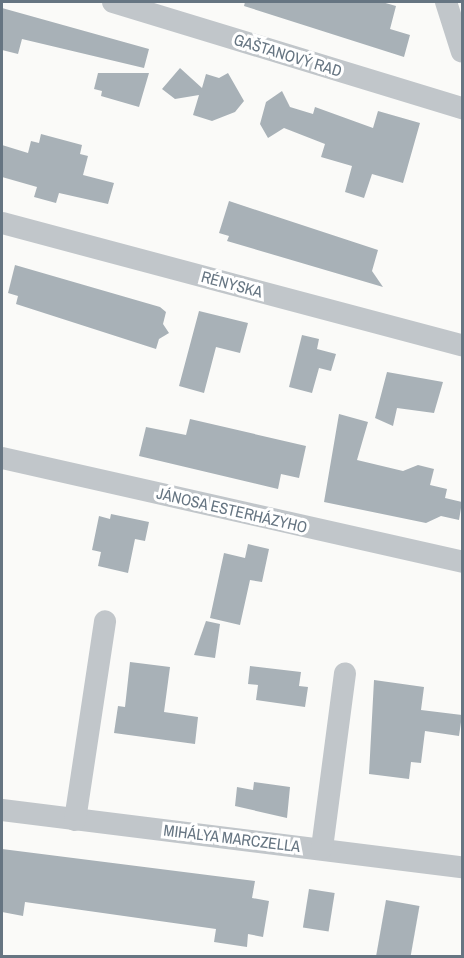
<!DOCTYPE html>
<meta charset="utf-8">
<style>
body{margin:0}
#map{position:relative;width:464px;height:958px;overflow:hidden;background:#fafaf8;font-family:"Archivo Narrow",sans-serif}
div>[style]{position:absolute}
.building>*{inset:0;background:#a8b1b7;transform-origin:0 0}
.minor>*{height:22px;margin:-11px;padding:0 11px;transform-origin:11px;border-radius:11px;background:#c1c6ca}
span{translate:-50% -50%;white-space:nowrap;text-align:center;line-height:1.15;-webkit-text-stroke:6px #fff;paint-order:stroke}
.street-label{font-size:16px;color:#667582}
.frame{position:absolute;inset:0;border:3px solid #667582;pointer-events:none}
</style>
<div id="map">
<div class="building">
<i style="clip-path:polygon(245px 2px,382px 2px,396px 6px,390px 29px,410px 35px,404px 57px,244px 6px)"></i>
<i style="clip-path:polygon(2px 8px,149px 49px,144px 68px,22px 39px,18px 54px,2px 50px)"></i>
<i style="clip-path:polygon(180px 68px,202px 88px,206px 74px,219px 78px,228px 73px,244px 101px,235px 112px,212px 121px,193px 115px,199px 95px,175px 99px,162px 89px)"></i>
<i style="clip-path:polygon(98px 73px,149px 73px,139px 107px,101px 96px,102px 91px,94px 89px)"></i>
<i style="clip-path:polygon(282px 91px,290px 107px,313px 114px,315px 107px,373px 128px,378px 111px,420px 123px,403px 183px,372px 174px,364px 198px,345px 192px,352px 166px,321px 157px,325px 144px,284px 128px,268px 138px,260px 124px,266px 102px)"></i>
<i style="clip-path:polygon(41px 134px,82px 145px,80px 154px,88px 156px,83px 175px,114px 183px,108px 204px,59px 193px,56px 203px,34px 197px,37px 187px,2px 177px,2px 145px,28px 153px,31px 141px,39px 143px)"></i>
<i style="clip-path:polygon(229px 201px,378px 250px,372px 271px,383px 287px,227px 241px,229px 236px,219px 233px)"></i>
<i style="clip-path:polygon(15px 265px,160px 307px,166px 312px,163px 324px,169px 333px,159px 339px,156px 349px,16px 304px,18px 296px,8px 293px)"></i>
<i style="clip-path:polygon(199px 311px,248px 323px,240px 353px,216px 347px,204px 393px,179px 386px)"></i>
<i style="clip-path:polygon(302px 335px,319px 339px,317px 349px,336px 354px,331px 371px,319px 368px,312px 393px,289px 387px)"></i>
<i style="clip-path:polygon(387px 372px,443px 382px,434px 413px,397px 408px,393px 426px,375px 418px)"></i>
<i style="clip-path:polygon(339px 414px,368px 422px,357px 460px,403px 471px,418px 465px,434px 469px,430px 485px,447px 489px,445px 498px,462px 502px,459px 520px,441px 516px,426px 523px,324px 502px)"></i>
<i style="clip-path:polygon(190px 419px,306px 446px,299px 478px,281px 474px,278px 489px,139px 456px,146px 427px,186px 435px)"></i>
<i style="clip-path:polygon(111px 514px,149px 522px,145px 541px,135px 539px,128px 573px,98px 566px,101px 552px,92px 550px,99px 516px,110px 519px)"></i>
<i style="clip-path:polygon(248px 544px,269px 549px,262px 582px,250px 580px,240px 625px,210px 618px,224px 553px,245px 558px)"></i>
<i style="clip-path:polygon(206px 621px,220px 624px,215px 658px,194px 655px)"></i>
<i style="clip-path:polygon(130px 662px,170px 667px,164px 712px,198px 717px,195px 744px,114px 733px,118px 706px,125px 707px)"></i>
<i style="clip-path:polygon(250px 666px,301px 672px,299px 686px,308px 687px,305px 707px,256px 700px,258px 685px,248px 684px)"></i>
<i style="clip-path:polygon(374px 680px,424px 687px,421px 710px,462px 715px,459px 736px,425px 731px,421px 763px,411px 762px,409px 779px,369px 774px)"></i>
<i style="clip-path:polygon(254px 782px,290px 787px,287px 818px,235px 806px,237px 787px,253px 790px)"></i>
<i style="clip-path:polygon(2px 849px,255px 881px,252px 898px,269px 901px,263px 937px,248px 934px,247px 947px,214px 942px,216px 929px,25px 902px,23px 916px,2px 912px)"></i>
<i style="left:309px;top:889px;width:26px;height:39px;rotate:9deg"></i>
<i style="left:386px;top:900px;width:34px;height:58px;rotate:10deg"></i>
</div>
<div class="minor">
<i style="left:113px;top:2px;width:365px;rotate:16.9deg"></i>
<i style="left:446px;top:2px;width:52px;rotate:72.3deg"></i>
<i style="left:2px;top:223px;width:476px;rotate:14.9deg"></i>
<i style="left:2px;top:458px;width:472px;rotate:12.7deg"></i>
<i style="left:2px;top:810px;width:464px;rotate:7.1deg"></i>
<i style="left:75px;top:820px;width:201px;rotate:-81.4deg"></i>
<i style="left:322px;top:848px;width:176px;rotate:-82.5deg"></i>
</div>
<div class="street-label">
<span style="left:288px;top:55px;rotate:17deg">GAŠTANOVÝ RAD</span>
<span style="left:232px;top:284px;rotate:15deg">RÉNYSKA</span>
<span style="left:232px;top:510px;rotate:13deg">JÁNOSA ESTERHÁZYHO</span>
<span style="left:232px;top:838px;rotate:7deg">MIHÁLYA MARCZELLA</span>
</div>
<div class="frame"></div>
</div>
